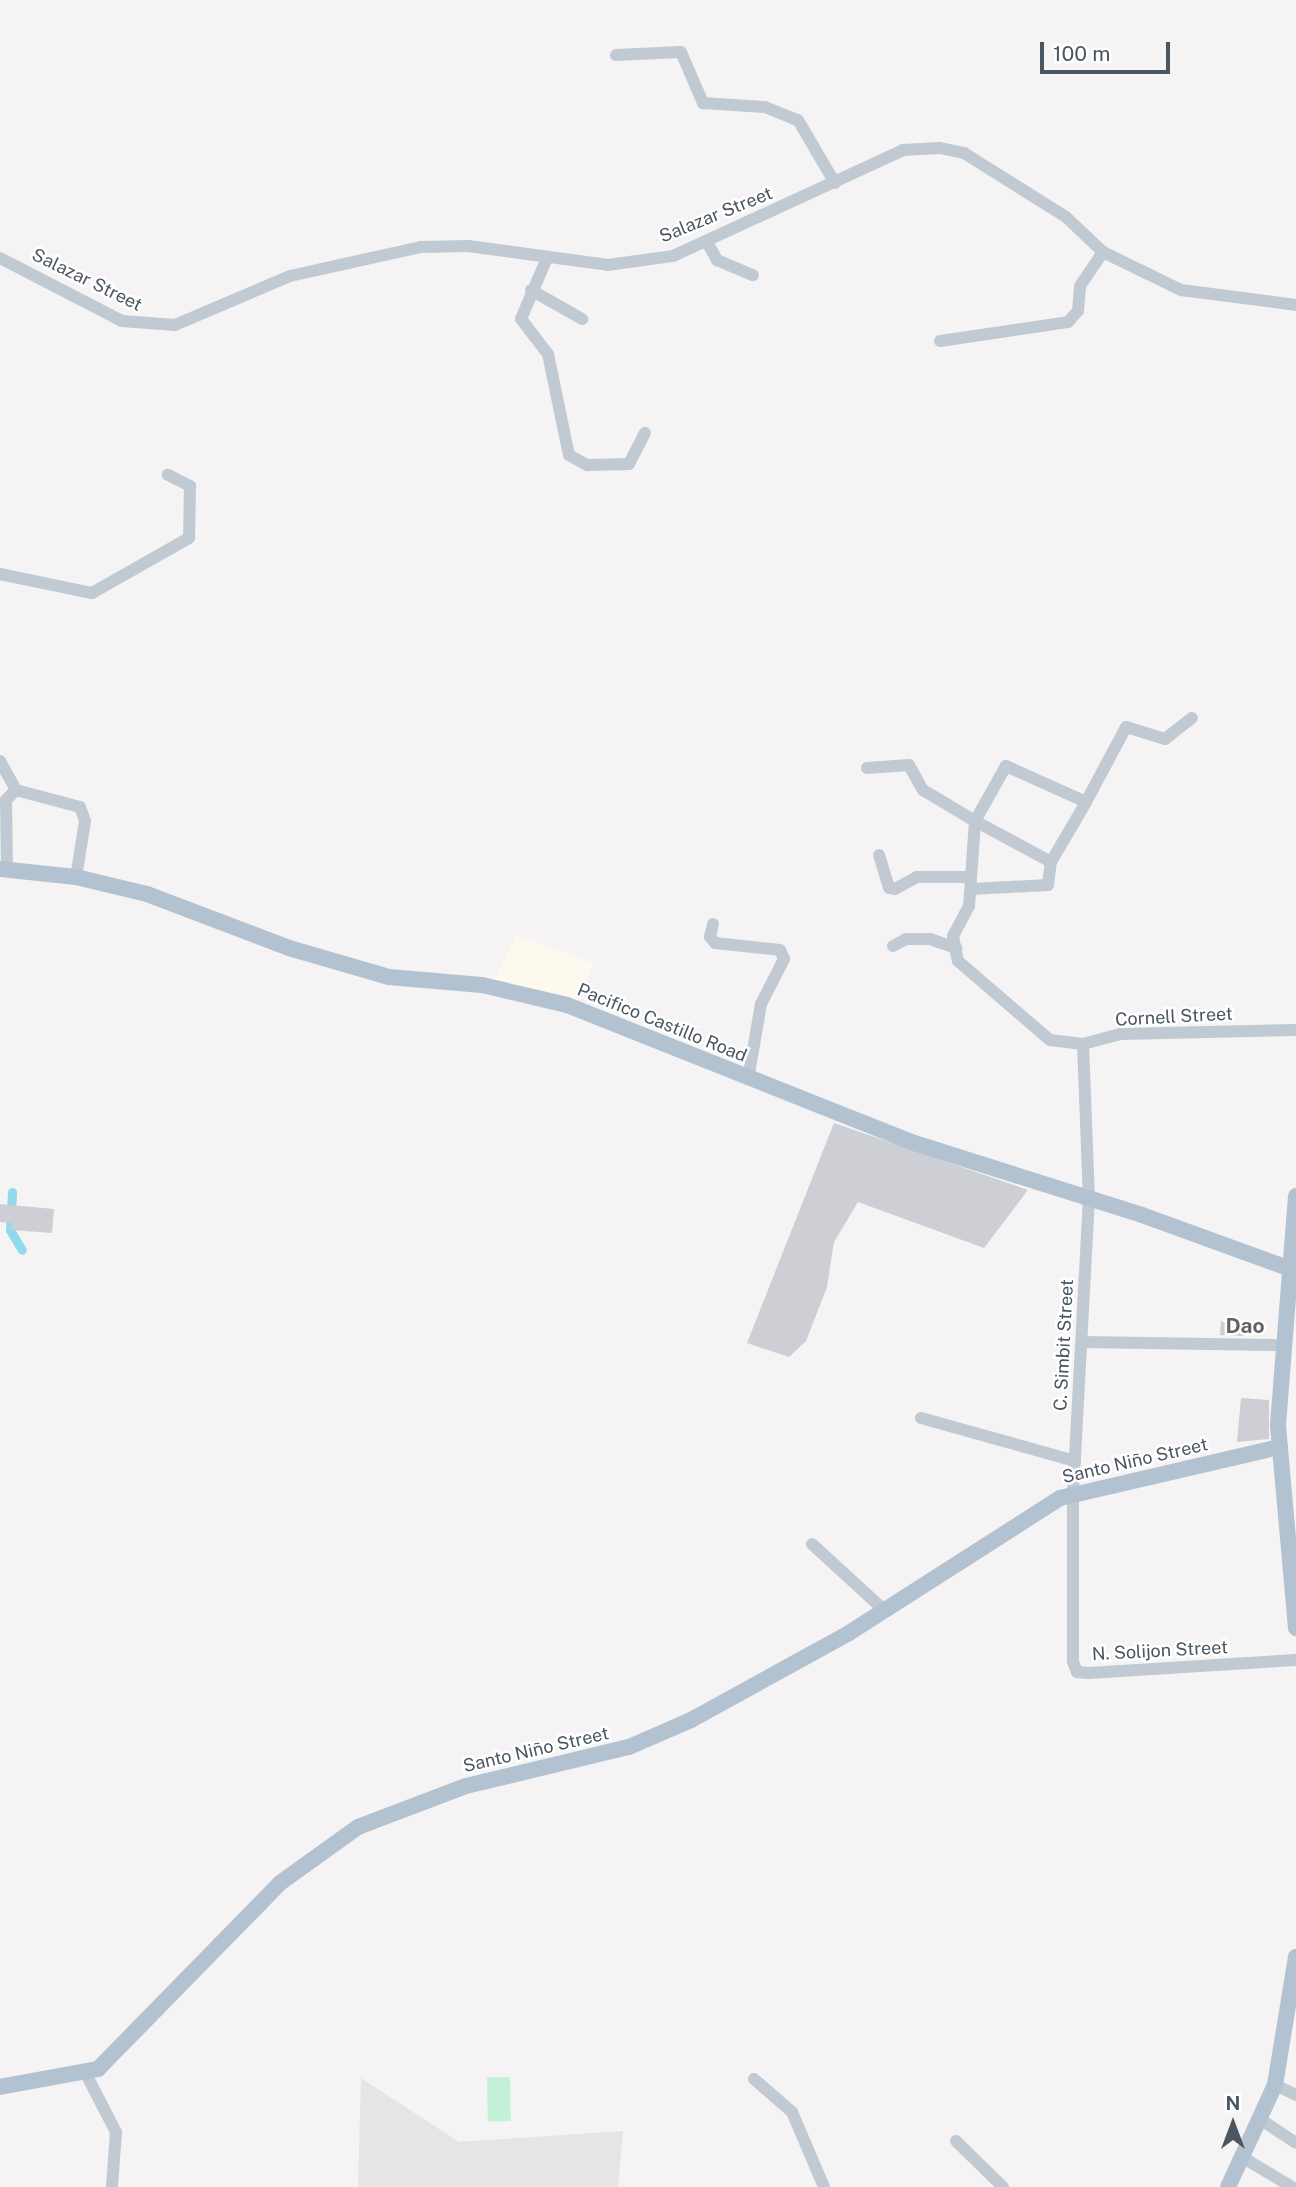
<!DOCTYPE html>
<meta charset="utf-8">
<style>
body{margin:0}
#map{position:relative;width:1296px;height:2187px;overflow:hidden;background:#f5f3f3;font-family:"Public Sans",sans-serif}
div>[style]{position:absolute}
.commercial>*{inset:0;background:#fdf9ef}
.education>*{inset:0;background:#e6e4e5}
.green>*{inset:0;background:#c3f1d5;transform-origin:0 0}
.canal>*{height:9px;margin:-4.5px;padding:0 4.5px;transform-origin:4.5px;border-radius:4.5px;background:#90daee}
.building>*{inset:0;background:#cdcfd5}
.minor>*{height:12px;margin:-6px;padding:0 6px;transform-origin:6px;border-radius:6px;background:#c1cad2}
.major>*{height:16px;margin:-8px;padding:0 8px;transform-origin:8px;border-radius:8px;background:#b3c2d1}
span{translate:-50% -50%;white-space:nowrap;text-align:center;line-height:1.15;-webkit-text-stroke:5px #fff;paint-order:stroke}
.street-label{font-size:18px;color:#4a5661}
.quarter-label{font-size:21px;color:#5f6368;font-weight:700}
.north{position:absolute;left:1198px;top:2089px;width:70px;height:70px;-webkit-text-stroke:5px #fff;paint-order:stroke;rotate:0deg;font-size:19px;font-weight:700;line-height:28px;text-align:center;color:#4a5661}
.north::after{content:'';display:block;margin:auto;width:24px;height:32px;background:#4a5661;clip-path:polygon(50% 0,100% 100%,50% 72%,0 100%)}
.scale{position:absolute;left:1040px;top:42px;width:130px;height:32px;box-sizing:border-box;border:4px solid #4a5661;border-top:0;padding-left:9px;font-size:21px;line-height:24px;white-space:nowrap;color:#4a5661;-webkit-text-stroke:5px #fff;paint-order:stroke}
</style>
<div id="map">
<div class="commercial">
<i style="clip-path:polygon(516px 935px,593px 963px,577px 1002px,493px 981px)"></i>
</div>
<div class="education">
<i style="clip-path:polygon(361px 2078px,459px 2142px,623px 2131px,618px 2187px,358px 2187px)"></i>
</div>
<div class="green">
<i style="left:510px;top:2077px;width:44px;height:23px;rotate:89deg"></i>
</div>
<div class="canal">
<i style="left:12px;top:1192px;width:38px;rotate:93deg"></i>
<i style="left:10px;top:1230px;width:23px;rotate:59deg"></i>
</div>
<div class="building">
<i style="clip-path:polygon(834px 1123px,1028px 1190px,984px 1248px,858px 1202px,834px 1242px,827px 1287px,806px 1341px,789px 1357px,747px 1343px)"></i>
<i style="clip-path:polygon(0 1204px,54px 1209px,52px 1233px,11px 1230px,12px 1223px,0 1222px)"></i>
<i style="clip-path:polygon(1221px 1321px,1244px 1331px,1244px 1336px,1220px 1335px)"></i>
<i style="clip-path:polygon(1241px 1398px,1269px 1400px,1269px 1439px,1237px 1442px)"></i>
</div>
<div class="minor">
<i style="left:616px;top:55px;width:65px;rotate:-2.6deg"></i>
<i style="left:681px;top:52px;width:56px;rotate:66.7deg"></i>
<i style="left:703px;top:103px;width:62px;rotate:3.7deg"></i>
<i style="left:765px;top:107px;width:35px;rotate:22deg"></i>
<i style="left:798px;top:120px;width:73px;rotate:59.6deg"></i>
<i style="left:707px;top:242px;width:21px;rotate:61deg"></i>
<i style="left:717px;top:260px;width:39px;rotate:23deg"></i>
<i style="left:0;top:258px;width:137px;rotate:27.3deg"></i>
<i style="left:122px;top:321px;width:53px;rotate:4.3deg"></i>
<i style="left:175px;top:325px;width:125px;rotate:-23.1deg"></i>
<i style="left:290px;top:276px;width:134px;rotate:-12.5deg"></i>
<i style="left:421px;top:247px;width:47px;rotate:-1.2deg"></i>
<i style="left:468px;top:246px;width:141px;rotate:7.7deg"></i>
<i style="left:608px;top:265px;width:66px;rotate:-7.9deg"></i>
<i style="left:673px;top:256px;width:253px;rotate:-24.7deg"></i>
<i style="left:903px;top:150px;width:37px;rotate:-3deg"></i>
<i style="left:940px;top:148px;width:25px;rotate:12deg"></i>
<i style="left:964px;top:153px;width:120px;rotate:32.1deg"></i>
<i style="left:1066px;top:217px;width:51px;rotate:43.4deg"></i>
<i style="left:1103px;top:252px;width:87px;rotate:26deg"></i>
<i style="left:1181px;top:290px;width:116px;rotate:7.4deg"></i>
<i style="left:547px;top:258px;width:66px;rotate:113.1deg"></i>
<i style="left:521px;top:319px;width:44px;rotate:52.4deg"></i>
<i style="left:548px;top:354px;width:103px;rotate:78.3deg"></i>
<i style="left:569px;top:455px;width:21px;rotate:29deg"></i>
<i style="left:587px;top:465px;width:42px;rotate:-1.4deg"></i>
<i style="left:629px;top:464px;width:35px;rotate:-63deg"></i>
<i style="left:531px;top:290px;width:59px;rotate:29.6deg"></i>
<i style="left:940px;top:341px;width:129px;rotate:-8.4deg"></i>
<i style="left:1068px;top:322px;width:15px;rotate:-48deg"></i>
<i style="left:1078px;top:311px;width:25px;rotate:-85deg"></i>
<i style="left:1080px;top:286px;width:41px;rotate:-55.9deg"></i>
<i style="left:0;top:574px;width:94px;rotate:11.7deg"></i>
<i style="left:92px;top:593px;width:112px;rotate:-29.6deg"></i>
<i style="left:189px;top:538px;width:52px;rotate:-88.9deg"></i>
<i style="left:190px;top:486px;width:25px;rotate:-153deg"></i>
<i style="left:0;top:761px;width:33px;rotate:61deg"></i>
<i style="left:867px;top:768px;width:42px;rotate:-4.1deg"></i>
<i style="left:909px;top:765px;width:29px;rotate:61deg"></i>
<i style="left:923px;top:790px;width:61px;rotate:30.8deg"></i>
<i style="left:975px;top:821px;width:85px;rotate:94deg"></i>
<i style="left:969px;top:906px;width:34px;rotate:118deg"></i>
<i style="left:953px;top:936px;width:25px;rotate:79deg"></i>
<i style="left:958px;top:961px;width:121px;rotate:40.7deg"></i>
<i style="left:1050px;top:1040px;width:33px;rotate:7deg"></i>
<i style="left:1083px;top:1044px;width:39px;rotate:-15deg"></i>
<i style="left:1121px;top:1034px;width:175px;rotate:-1.3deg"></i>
<i style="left:1086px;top:802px;width:88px;rotate:-155.8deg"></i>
<i style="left:1006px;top:766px;width:63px;rotate:119.4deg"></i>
<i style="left:975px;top:821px;width:86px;rotate:28.3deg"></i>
<i style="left:1051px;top:862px;width:69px;rotate:-59.7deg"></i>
<i style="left:1086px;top:802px;width:85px;rotate:-61.9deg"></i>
<i style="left:1126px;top:727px;width:41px;rotate:17.1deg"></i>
<i style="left:1165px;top:739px;width:34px;rotate:-38deg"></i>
<i style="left:879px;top:855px;width:34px;rotate:73deg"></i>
<i style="left:889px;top:888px;width:6px;rotate:9deg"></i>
<i style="left:895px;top:889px;width:25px;rotate:-29deg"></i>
<i style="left:917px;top:877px;width:54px"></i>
<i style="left:7px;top:870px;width:70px;rotate:-90.8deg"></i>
<i style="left:6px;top:800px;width:14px;rotate:-45deg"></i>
<i style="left:16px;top:790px;width:66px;rotate:14.9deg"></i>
<i style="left:80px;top:807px;width:15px;rotate:70deg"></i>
<i style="left:85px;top:821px;width:57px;rotate:99.1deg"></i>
<i style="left:972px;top:889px;width:76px;rotate:-3deg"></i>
<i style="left:1048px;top:885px;width:23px;rotate:-83deg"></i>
<i style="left:713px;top:924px;width:13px;rotate:103deg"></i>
<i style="left:710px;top:937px;width:8px;rotate:50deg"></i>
<i style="left:715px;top:943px;width:65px;rotate:6.1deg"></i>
<i style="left:780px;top:950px;width:10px;rotate:66deg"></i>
<i style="left:784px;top:959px;width:51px;rotate:117.1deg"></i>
<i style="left:761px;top:1004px;width:76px;rotate:99.8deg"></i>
<i style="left:893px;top:946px;width:15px;rotate:-28deg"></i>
<i style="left:906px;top:939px;width:24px"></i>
<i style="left:930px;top:939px;width:28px;rotate:19deg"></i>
<i style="left:1083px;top:1044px;width:154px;rotate:87.8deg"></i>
<i style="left:1089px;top:1198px;width:297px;rotate:93.1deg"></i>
<i style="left:1073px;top:1495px;width:167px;rotate:90deg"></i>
<i style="left:1073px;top:1662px;width:11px;rotate:68deg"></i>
<i style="left:1077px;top:1672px;width:12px;rotate:5deg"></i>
<i style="left:1089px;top:1673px;width:207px;rotate:-3.6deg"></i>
<i style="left:1083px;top:1342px;width:200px;rotate:0.9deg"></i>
<i style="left:921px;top:1418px;width:160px;rotate:15.6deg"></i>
<i style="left:812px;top:1544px;width:98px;rotate:42.5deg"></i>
<i style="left:85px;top:2072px;width:68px;rotate:62.7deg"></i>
<i style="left:116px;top:2132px;width:55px;rotate:94.2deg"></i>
<i style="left:754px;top:2079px;width:50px;rotate:41deg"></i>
<i style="left:792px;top:2112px;width:82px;rotate:66.9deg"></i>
<i style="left:1275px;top:2085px;width:23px;rotate:25deg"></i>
<i style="left:1260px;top:2119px;width:43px;rotate:33.7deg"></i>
<i style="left:956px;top:2141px;width:66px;rotate:44.4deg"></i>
<i style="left:1242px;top:2157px;width:58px;rotate:31deg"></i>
</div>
<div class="major">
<i style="left:0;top:869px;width:76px;rotate:6deg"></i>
<i style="left:76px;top:877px;width:73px;rotate:13.5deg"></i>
<i style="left:147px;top:894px;width:152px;rotate:20.8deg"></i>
<i style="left:289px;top:948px;width:104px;rotate:16.2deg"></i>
<i style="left:389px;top:977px;width:93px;rotate:4.9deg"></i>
<i style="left:482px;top:985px;width:87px;rotate:13.2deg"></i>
<i style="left:567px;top:1005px;width:370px;rotate:21.7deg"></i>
<i style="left:911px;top:1142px;width:242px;rotate:17.5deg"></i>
<i style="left:1142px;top:1215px;width:164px;rotate:20deg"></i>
<i style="left:1296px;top:1196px;width:231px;rotate:94.5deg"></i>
<i style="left:1278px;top:1426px;width:203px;rotate:84.9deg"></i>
<i style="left:0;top:2087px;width:100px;rotate:-10.4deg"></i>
<i style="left:98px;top:2069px;width:260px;rotate:-45.6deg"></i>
<i style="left:280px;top:1883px;width:96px;rotate:-35.7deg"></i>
<i style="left:358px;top:1827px;width:116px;rotate:-20.8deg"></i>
<i style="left:466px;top:1786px;width:168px;rotate:-13.5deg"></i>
<i style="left:629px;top:1747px;width:68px;rotate:-23.5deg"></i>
<i style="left:691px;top:1720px;width:180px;rotate:-28.8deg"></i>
<i style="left:849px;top:1633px;width:250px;rotate:-32.6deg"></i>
<i style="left:1060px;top:1498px;width:226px;rotate:-13.1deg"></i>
<i style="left:1228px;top:2187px;width:112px;rotate:-65.3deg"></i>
<i style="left:1275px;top:2085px;width:130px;rotate:-80.7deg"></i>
</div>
<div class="street-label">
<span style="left:716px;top:215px;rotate:-22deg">Salazar Street</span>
<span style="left:87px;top:280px;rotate:26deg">Salazar Street</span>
<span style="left:1174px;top:1017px;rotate:-3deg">Cornell Street</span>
<span style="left:662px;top:1023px;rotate:22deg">Pacifico Castillo Road</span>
<span style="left:1064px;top:1345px;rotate:-87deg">C. Simbit Street</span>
<span style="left:1135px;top:1461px;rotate:-13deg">Santo Niño Street</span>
<span style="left:1160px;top:1651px;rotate:-3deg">N. Solijon Street</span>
<span style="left:536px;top:1750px;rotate:-13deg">Santo Niño Street</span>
</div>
<div class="quarter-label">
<span style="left:1245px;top:1326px">Dao</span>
</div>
<div class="north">N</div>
<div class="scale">100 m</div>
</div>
